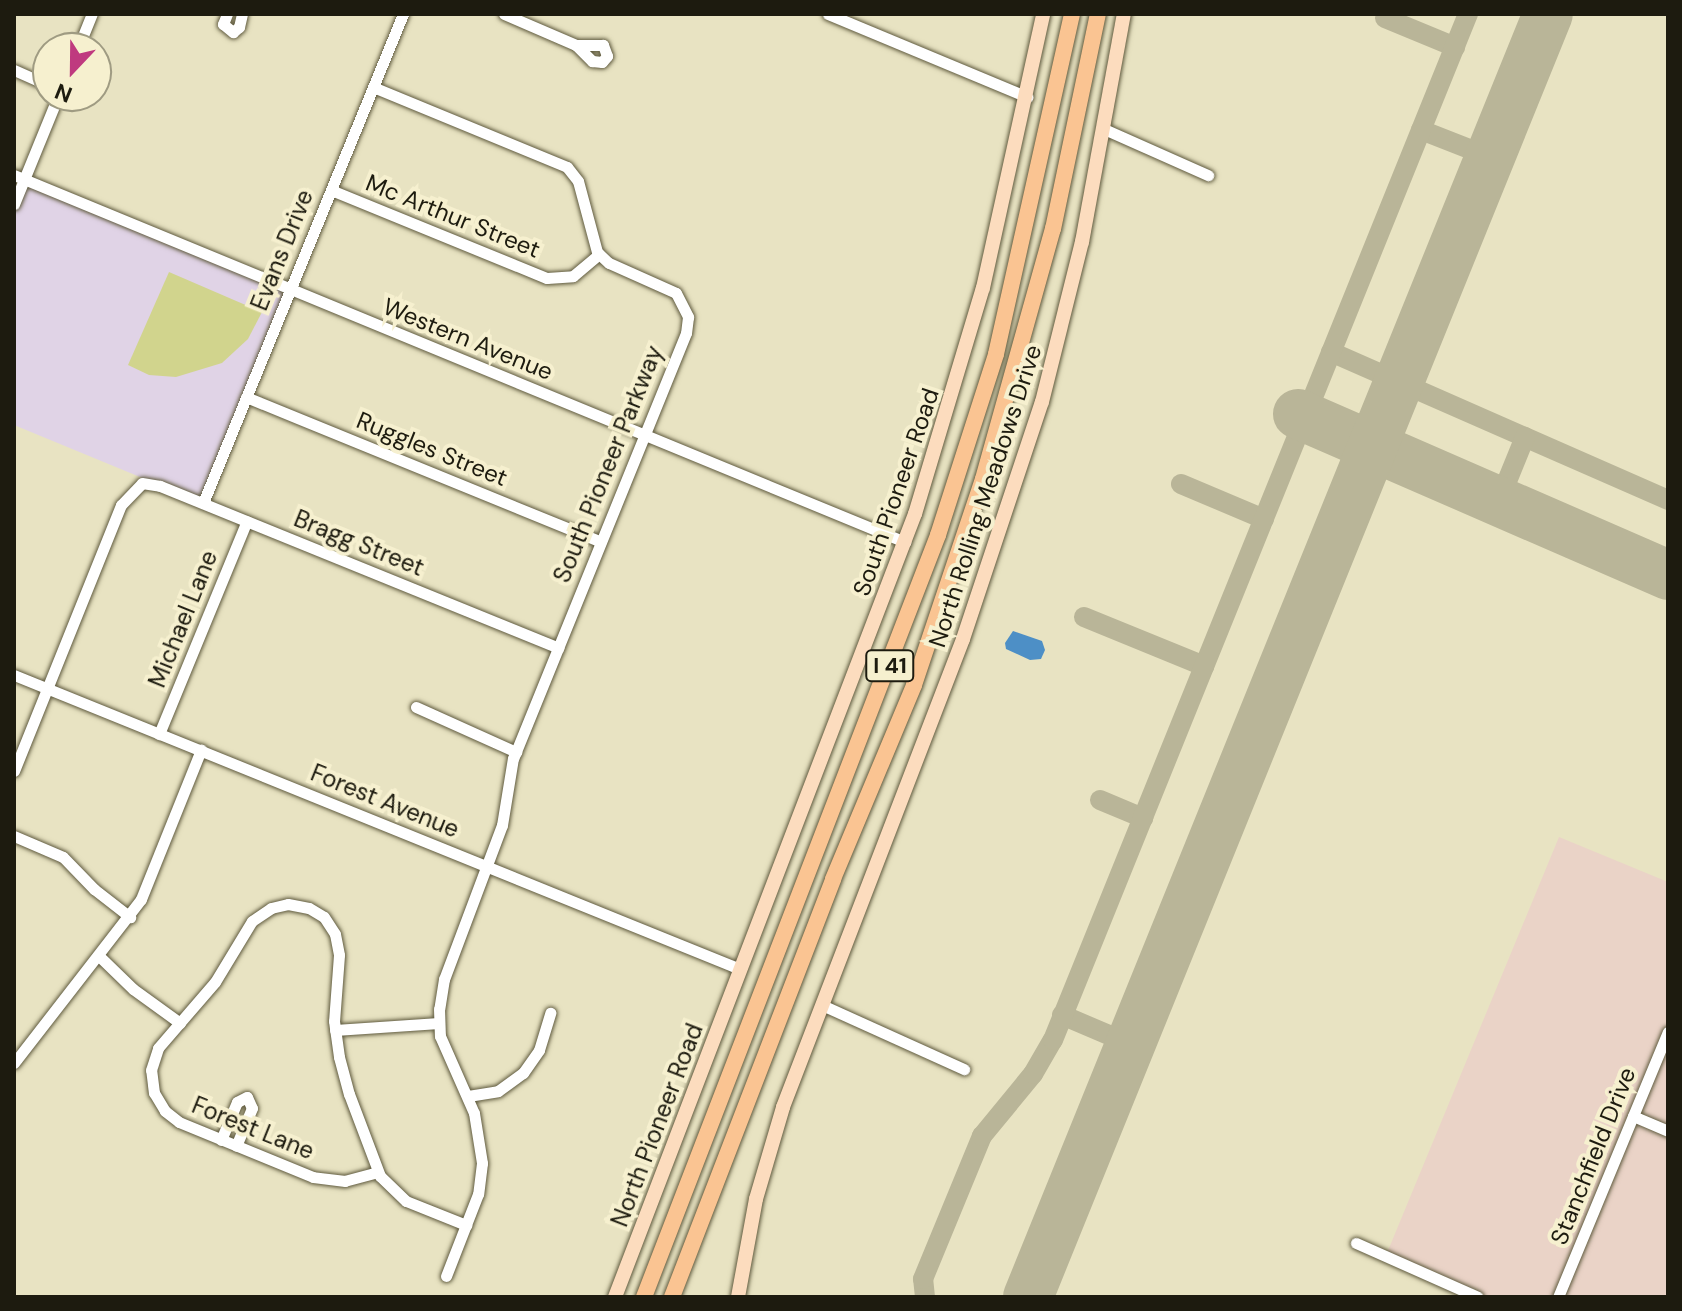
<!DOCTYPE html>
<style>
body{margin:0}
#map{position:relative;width:1682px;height:1311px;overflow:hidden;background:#e8e3c2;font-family:"DM Sans",sans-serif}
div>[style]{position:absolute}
.industrial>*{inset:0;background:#ead3c7}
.education>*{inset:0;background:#e0d3e6}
.green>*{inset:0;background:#d1d48d}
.water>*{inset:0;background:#4d8fc6}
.taxiway>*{height:20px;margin:-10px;padding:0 10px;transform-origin:10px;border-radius:10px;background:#b9b598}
.runway>*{height:50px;margin:-25px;padding:0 25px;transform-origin:25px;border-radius:25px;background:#b9b598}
.roads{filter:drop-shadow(0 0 2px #5f5a3e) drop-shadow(0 0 2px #5f5a3e)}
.minor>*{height:11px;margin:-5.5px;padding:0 5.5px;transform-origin:5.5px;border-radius:5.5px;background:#fff}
.major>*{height:14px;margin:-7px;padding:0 7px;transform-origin:7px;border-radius:7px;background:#fcdcbe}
.highway>*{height:16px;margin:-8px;padding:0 8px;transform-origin:8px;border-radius:8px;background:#fac492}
span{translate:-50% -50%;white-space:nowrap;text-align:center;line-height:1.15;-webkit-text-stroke:8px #f6f0cf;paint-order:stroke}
.shield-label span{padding:2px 6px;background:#f6f0cf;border:2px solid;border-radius:6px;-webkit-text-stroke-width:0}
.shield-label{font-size:22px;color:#1d1b0f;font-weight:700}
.street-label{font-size:24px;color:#1d1b0f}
.frame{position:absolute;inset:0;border:16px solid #1d1b0f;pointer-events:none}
.north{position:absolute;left:32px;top:32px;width:80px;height:80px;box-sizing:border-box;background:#f6f0cf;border:2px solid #9f9b82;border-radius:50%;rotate:202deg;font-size:22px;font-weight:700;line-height:32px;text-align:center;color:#1d1b0f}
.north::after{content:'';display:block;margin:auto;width:28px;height:36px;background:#bf3a7f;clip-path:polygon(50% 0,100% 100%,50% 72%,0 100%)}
</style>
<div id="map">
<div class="industrial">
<i style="clip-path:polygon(1559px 837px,1668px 882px,1668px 1297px,1488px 1297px,1387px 1253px)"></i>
</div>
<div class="education">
<i style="clip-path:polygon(24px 180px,290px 290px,203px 503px,14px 425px,14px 203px)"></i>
</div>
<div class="green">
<i style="clip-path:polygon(169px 272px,262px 312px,248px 339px,222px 363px,176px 377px,149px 375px,128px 365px)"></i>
</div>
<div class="water">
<i style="clip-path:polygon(1013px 631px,1042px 641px,1045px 650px,1041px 659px,1030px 660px,1006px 649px,1005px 643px)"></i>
</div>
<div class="taxiway">
<i style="left:1385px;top:18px;width:76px;rotate:22.5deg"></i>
<i style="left:1421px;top:130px;width:74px;rotate:21.4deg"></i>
<i style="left:1331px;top:352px;width:368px;rotate:23.7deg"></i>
<i style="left:1181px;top:484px;width:90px;rotate:22.9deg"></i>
<i style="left:1499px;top:501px;width:69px;rotate:-67.9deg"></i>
<i style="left:1084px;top:617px;width:130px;rotate:22.2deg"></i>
<i style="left:1100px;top:800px;width:47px;rotate:22.7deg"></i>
<i style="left:1062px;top:1015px;width:74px;rotate:23.1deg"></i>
<i style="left:925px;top:1297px;width:18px;rotate:-96deg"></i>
<i style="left:923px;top:1279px;width:155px;rotate:-67.6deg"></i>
<i style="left:982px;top:1136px;width:80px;rotate:-50.6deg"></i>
<i style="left:1033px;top:1074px;width:39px;rotate:-60deg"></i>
<i style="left:1053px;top:1040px;width:1107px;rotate:-67.98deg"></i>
</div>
<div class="runway">
<i style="left:1298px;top:414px;width:404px;rotate:23.5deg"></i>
<i style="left:1028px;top:1297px;width:1384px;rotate:-67.94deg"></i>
</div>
<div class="roads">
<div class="minor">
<i style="left:227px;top:14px;width:11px;rotate:112deg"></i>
<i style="left:223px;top:24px;width:13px;rotate:39deg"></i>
<i style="left:233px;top:32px;width:8px;rotate:-40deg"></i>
<i style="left:239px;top:27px;width:13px;rotate:-77deg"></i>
<i style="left:504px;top:14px;width:78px;rotate:23.3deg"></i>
<i style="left:576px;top:45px;width:23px;rotate:45deg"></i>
<i style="left:592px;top:61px;width:10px;rotate:6deg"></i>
<i style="left:602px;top:62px;width:8px;rotate:-50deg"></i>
<i style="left:607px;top:56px;width:12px;rotate:-110deg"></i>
<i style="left:603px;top:45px;width:27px;rotate:180deg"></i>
<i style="left:828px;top:14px;width:216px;rotate:22.6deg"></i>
<i style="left:78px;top:48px;width:37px;rotate:-68deg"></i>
<i style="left:14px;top:70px;width:37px;rotate:24deg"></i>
<i style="left:373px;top:87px;width:210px;rotate:22.4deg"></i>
<i style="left:567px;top:167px;width:18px;rotate:52deg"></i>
<i style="left:578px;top:181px;width:73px;rotate:75deg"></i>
<i style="left:597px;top:252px;width:16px;rotate:43deg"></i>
<i style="left:609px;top:263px;width:73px;rotate:24.1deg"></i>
<i style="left:676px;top:293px;width:27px;rotate:63deg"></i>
<i style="left:688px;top:317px;width:16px;rotate:97deg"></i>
<i style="left:686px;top:333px;width:459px;rotate:112.1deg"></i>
<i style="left:513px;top:758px;width:68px;rotate:99.3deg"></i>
<i style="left:502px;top:825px;width:165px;rotate:110.6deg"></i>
<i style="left:444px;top:979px;width:30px;rotate:99deg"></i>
<i style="left:439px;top:1009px;width:27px;rotate:88deg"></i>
<i style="left:440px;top:1036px;width:84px;rotate:66.2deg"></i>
<i style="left:474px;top:1113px;width:51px;rotate:80.9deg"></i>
<i style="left:482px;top:1163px;width:31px;rotate:97deg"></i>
<i style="left:478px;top:1194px;width:88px;rotate:111.3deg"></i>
<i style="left:1104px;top:129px;width:114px;rotate:23.9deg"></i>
<i style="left:14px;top:175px;width:964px;rotate:22.39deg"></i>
<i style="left:331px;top:190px;width:233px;rotate:22.2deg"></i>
<i style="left:547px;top:278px;width:26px;rotate:-4deg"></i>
<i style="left:573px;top:276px;width:34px;rotate:-40deg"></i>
<i style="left:14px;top:204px;width:117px;rotate:-67.8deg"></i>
<i style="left:246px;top:397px;width:383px;rotate:22.2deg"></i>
<i style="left:203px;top:503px;width:528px;rotate:-67.76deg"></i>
<i style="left:14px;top:675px;width:783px;rotate:22.05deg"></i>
<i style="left:416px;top:707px;width:110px;rotate:24.2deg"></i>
<i style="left:159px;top:734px;width:230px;rotate:-67.6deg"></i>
<i style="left:14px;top:771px;width:287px;rotate:-68.1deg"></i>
<i style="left:121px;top:505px;width:30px;rotate:-46deg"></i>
<i style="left:142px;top:483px;width:18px;rotate:9deg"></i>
<i style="left:160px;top:486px;width:430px;rotate:22.1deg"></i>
<i style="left:14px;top:836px;width:53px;rotate:23.2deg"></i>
<i style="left:63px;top:857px;width:45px;rotate:45.9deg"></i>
<i style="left:94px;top:889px;width:46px;rotate:37.9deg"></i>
<i style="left:99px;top:956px;width:47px;rotate:44.1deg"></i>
<i style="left:133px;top:989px;width:58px;rotate:35.9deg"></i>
<i style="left:822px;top:1005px;width:156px;rotate:24.3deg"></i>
<i style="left:335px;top:1030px;width:104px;rotate:-3.9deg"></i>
<i style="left:14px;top:1063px;width:207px;rotate:-52.2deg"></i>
<i style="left:141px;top:899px;width:161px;rotate:-68.1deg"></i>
<i style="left:468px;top:1096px;width:30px;rotate:-9deg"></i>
<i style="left:498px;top:1091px;width:31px;rotate:-36deg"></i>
<i style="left:523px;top:1073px;width:28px;rotate:-55deg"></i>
<i style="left:539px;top:1050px;width:39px;rotate:-73deg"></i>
<i style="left:1633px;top:1116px;width:38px;rotate:23deg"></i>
<i style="left:221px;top:1140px;width:41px;rotate:-67.2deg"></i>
<i style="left:237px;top:1102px;width:11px;rotate:-27deg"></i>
<i style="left:247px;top:1097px;width:12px;rotate:66deg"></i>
<i style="left:252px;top:1108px;width:41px;rotate:112.8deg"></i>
<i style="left:378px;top:1172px;width:34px;rotate:165deg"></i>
<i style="left:345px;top:1181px;width:32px;rotate:-173deg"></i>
<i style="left:313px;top:1177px;width:145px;rotate:-157.7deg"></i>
<i style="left:179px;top:1122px;width:18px;rotate:-142deg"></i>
<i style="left:165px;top:1111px;width:21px;rotate:-121deg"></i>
<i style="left:154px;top:1093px;width:23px;rotate:-97deg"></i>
<i style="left:151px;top:1070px;width:23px;rotate:-72deg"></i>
<i style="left:158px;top:1048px;width:87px;rotate:-49.2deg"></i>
<i style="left:215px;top:982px;width:71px;rotate:-58.8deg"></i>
<i style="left:252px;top:921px;width:23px;rotate:-34deg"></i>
<i style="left:271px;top:908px;width:17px;rotate:-13deg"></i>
<i style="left:288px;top:904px;width:21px;rotate:11deg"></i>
<i style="left:309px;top:908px;width:17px;rotate:31deg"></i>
<i style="left:324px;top:917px;width:20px;rotate:57deg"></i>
<i style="left:335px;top:934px;width:21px;rotate:79deg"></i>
<i style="left:339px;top:955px;width:66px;rotate:94.3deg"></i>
<i style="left:334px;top:1021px;width:36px;rotate:82deg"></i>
<i style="left:339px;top:1057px;width:38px;rotate:75deg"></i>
<i style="left:349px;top:1094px;width:88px;rotate:69.3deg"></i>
<i style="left:380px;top:1176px;width:36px;rotate:44deg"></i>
<i style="left:406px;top:1201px;width:65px;rotate:21.8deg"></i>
<i style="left:1356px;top:1243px;width:133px;rotate:23.9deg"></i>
<i style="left:1558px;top:1297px;width:287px;rotate:-67.5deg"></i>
</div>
<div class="major">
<i style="left:615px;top:1297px;width:839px;rotate:-69.04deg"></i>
<i style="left:915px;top:514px;width:236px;rotate:-73.3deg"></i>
<i style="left:983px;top:288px;width:280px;rotate:-77.6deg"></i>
<i style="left:738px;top:1297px;width:100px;rotate:-79.6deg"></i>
<i style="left:756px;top:1199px;width:96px;rotate:-73.6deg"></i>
<i style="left:783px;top:1107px;width:501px;rotate:-68.96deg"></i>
<i style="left:963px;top:639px;width:250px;rotate:-71.6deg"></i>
<i style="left:1042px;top:402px;width:165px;rotate:-76deg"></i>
<i style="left:1082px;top:242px;width:232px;rotate:-79.6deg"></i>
</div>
<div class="highway">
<i style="left:644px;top:1297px;width:817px;rotate:-68.9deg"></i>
<i style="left:938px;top:535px;width:190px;rotate:-72.2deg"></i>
<i style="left:996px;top:354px;width:348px;rotate:-77.4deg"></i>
<i style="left:672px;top:1297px;width:448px;rotate:-68.9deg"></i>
<i style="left:833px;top:879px;width:210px;rotate:-67.3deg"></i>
<i style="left:914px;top:685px;width:217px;rotate:-71.5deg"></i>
<i style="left:983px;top:479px;width:260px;rotate:-74.4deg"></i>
<i style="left:1053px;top:229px;width:220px;rotate:-78.2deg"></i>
</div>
</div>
<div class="shield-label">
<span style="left:890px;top:666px">I 41</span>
</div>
<div class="street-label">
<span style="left:453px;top:216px;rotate:22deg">Mc Arthur Street</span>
<span style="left:282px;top:250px;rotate:-68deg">Evans Drive</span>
<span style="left:468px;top:339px;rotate:22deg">Western Avenue</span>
<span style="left:432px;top:449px;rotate:22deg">Ruggles Street</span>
<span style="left:608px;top:464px;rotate:-68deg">South Pioneer Parkway</span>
<span style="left:896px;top:492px;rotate:-71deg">South Pioneer Road</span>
<span style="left:985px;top:496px;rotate:-72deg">North Rolling Meadows Drive</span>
<span style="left:359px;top:543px;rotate:22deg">Bragg Street</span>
<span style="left:183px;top:619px;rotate:-68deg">Michael Lane</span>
<span style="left:385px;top:801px;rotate:22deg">Forest Avenue</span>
<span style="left:657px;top:1125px;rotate:-69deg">North Pioneer Road</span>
<span style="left:253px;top:1128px;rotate:22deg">Forest Lane</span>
<span style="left:1593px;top:1156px;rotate:-68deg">Stanchfield Drive</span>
</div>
<div class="frame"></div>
<div class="north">N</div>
</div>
